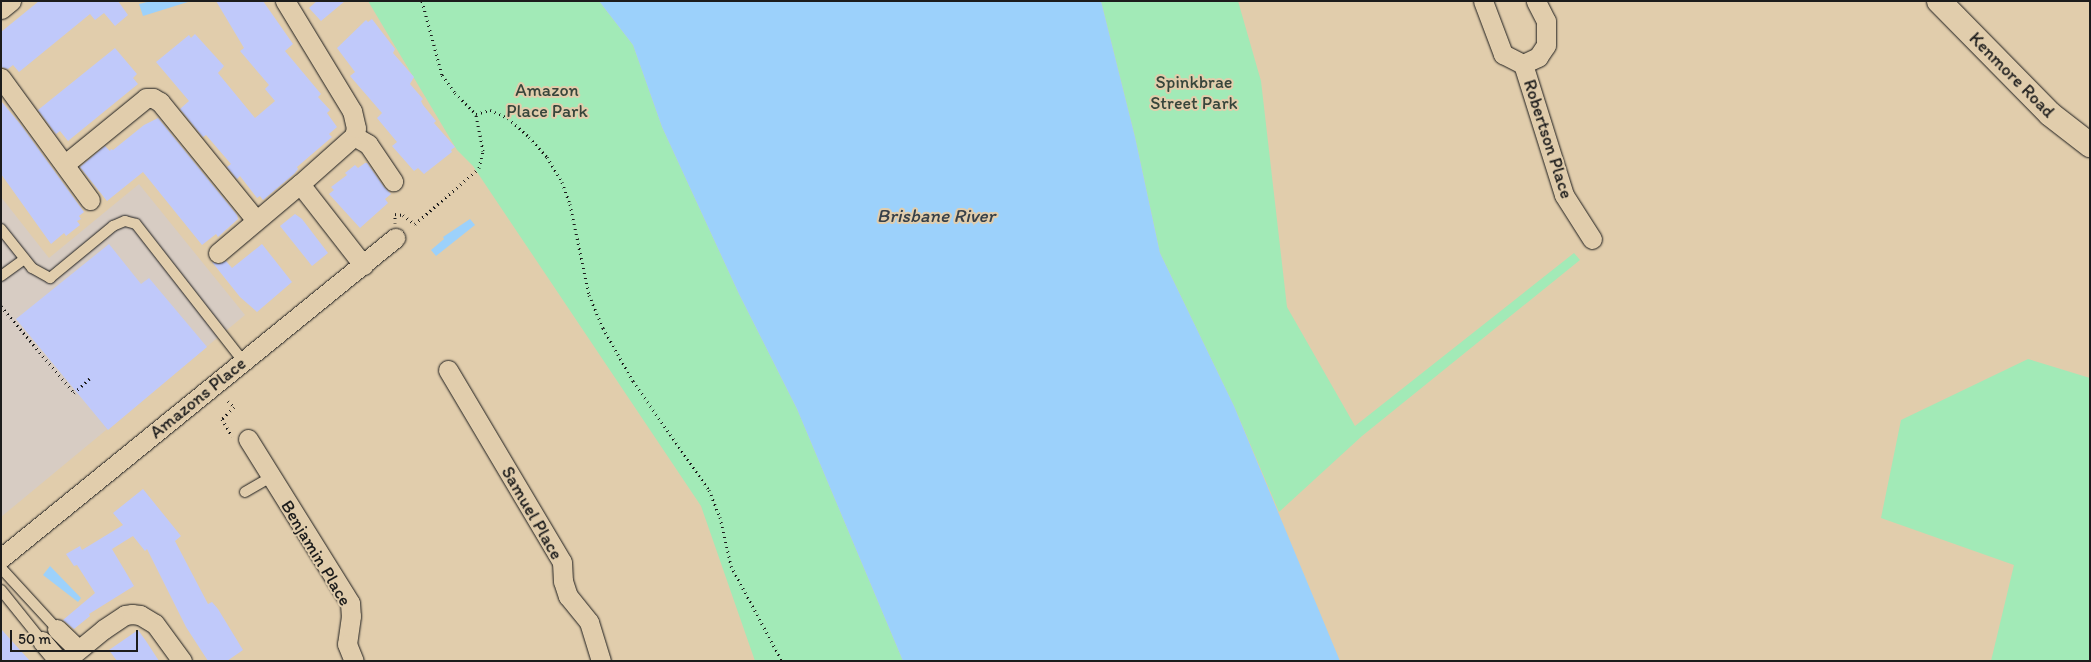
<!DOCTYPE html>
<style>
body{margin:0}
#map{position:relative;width:2091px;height:662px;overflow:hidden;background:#e1cdac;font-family:Itim,sans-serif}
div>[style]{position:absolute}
.built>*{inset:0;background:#d7ccc3}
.green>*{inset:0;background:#a2eab7}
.water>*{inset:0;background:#9cd1fb}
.building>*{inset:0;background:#c0c9fa}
.path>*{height:3px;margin-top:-1.5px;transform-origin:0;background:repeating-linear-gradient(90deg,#1c1c1c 0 1px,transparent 0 5px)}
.roads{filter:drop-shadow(0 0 1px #1c1c1c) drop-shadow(0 0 1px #1c1c1c)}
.service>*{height:10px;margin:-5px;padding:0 5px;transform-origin:5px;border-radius:5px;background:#e1cdac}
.minor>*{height:19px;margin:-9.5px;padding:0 9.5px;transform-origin:9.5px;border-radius:9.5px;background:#e1cdac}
.tertiary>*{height:24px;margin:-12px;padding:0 12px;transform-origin:12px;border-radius:12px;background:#e1cdac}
span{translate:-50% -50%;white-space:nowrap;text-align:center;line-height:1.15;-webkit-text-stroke:4px #e1cdac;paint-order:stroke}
.street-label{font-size:18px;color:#1c1c1c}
.park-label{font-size:18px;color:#37453b}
.water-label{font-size:19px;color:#364049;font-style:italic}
.frame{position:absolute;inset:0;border:2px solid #1c1c1c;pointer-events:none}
.scale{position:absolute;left:10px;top:630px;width:128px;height:22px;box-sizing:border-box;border:2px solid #1c1c1c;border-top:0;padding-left:6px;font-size:15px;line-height:18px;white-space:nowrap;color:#1c1c1c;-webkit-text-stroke:4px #e1cdac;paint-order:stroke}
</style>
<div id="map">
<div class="built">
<i style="clip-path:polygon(139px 184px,245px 315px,1px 517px,1px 197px,49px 258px)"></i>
</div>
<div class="green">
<i style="clip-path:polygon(368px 1px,599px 1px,633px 45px,662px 127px,739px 294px,797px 409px,903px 661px,755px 661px,701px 506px,473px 166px,457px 150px)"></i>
<i style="clip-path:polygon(1101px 1px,1238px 1px,1261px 81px,1287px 307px,1355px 426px,1574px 253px,1580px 260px,1362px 436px,1279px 512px,1234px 406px,1160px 253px,1135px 137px)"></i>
<i style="clip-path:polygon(2028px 359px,2090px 378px,2090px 661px,1991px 661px,2014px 565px,1881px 518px,1901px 420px)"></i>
</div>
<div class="water">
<i style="clip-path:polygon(151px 1px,191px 1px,143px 16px,139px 4px)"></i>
<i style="clip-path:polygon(599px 1px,1101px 1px,1135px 137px,1160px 253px,1234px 406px,1340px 661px,903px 661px,797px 409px,739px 294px,662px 127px,633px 45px)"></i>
<i style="clip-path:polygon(470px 219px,475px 225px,436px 256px,431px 250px,444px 239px,443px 237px)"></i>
<i style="clip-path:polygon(50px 566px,81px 598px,78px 602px,43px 575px)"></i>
</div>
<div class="building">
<i style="clip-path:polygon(39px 1px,118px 1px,128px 15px,115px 26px,104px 13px,95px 20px,90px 14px,19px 72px,13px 65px,8px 69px,1px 67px,1px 32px)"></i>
<i style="clip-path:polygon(216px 1px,263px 1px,293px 44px,285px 51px,321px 94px,318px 97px,330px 110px,327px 113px,337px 127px,329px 134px,332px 137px,297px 167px,298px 169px,294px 174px,263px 200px,260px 196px,257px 198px,240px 176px,237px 179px,227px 167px,231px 164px,206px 135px,203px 137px,180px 109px,189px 101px,156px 62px,189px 35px,191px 38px,195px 34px,224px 66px,218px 73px,255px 118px,275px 101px,265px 89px,269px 85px,240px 51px,244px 48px)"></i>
<i style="clip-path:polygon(317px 1px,345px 1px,321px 21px,309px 8px)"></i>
<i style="clip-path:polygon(372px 19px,395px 49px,393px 53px,414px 77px,410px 84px,423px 99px,421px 101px,423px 105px,436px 121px,434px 123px,455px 147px,451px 150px,452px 152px,424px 174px,418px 168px,414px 171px,392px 146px,397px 142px,377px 118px,382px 113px,350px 76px,355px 72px,337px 48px,366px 20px,368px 22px)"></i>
<i style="clip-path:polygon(115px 48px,137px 74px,133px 78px,138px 84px,68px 141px,60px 131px,56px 134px,38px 110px)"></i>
<i style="clip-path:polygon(1px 101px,21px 125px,84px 212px,79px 216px,81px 219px,77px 221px,80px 225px,66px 236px,64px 233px,51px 244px,1px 174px)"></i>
<i style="clip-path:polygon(158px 118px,237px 215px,238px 219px,218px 237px,216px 234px,202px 245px,143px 172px,107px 201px,80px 167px,105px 146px,110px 151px,111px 149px,113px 150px,144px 125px)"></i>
<i style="clip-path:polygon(365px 163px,367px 163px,384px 187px,391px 194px,385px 199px,388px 203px,360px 228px,329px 194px,334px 190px,331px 187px,347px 175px,345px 173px,355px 165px,358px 168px)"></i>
<i style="clip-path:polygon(295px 214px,302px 219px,328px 253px,312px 266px,280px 226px)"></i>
<i style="clip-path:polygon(109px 244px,141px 284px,149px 278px,207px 347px,108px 430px,16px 319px)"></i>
<i style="clip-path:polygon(262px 244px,292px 282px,257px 312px,240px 297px,212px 262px,219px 264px,226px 261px,232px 268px)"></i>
<i style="clip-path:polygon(143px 489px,181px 536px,175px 541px,208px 604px,212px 602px,218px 609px,243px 650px,227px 661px,208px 661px,186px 627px,147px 549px,145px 551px,133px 536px,112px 549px,134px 586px,89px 614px,90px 616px,74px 629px,63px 620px,95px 593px,77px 565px,74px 566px,66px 554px,80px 546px,82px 550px,123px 525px,113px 513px)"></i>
<i style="clip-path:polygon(1px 629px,30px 661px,1px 661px)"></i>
<i style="clip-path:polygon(138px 630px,146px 641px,159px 661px,117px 661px,109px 650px)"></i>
</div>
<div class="path">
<i style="left:422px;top:1px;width:77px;rotate:74.9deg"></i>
<i style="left:442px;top:75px;width:22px;rotate:54deg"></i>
<i style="left:455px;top:93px;width:30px;rotate:45deg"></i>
<i style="left:476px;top:114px;width:15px;rotate:-16deg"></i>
<i style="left:490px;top:110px;width:20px;rotate:24deg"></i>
<i style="left:508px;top:118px;width:28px;rotate:42deg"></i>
<i style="left:529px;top:137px;width:27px;rotate:48deg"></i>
<i style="left:547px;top:157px;width:29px;rotate:59deg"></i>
<i style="left:562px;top:182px;width:23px;rotate:70deg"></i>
<i style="left:570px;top:204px;width:93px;rotate:78.2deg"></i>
<i style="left:589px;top:295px;width:36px;rotate:67deg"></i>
<i style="left:603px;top:328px;width:61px;rotate:60.5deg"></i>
<i style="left:633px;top:381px;width:133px;rotate:55.1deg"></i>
<i style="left:709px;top:490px;width:29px;rotate:68deg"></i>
<i style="left:720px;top:517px;width:50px;rotate:77.3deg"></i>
<i style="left:731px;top:566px;width:108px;rotate:61.8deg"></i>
<i style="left:395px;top:223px;width:9px;rotate:-90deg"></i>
<i style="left:395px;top:214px;width:8px;rotate:7deg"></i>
<i style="left:403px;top:215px;width:15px;rotate:37deg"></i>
<i style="left:415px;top:224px;width:85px;rotate:-41.2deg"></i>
<i style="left:479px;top:168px;width:17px;rotate:-77deg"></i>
<i style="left:483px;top:151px;width:38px;rotate:-101deg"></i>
<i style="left:1px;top:306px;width:114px;rotate:50deg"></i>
<i style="left:74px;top:393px;width:23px;rotate:-43deg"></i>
<i style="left:228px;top:401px;width:8px;rotate:45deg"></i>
<i style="left:234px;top:407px;width:17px;rotate:135deg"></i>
<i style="left:222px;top:419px;width:20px;rotate:60deg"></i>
</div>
<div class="roads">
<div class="service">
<i style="left:1px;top:229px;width:50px;rotate:51.5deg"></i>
<i style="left:32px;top:268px;width:21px;rotate:29deg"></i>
<i style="left:50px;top:278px;width:82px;rotate:-39.5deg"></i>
<i style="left:113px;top:226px;width:13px;rotate:-23deg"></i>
<i style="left:125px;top:221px;width:11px;rotate:15deg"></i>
<i style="left:136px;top:224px;width:174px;rotate:52deg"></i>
<i style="left:1px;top:276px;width:29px;rotate:-36deg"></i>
<i style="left:245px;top:492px;width:30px;rotate:-30deg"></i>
<i style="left:1px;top:568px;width:83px;rotate:47.4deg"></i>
<i style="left:1px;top:590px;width:65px;rotate:51.2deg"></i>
</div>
<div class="minor">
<i style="left:1483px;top:1px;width:57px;rotate:69.3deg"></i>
<i style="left:1503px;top:54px;width:22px;rotate:27deg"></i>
<i style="left:1523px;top:64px;width:17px;rotate:-25deg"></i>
<i style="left:1538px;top:57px;width:14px;rotate:-56deg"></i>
<i style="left:1546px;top:45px;width:24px;rotate:-90deg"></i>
<i style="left:1546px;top:21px;width:22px;rotate:-117deg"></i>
<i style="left:1px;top:9px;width:13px;rotate:-39deg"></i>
<i style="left:1523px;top:64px;width:137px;rotate:72.6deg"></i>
<i style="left:1564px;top:195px;width:52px;rotate:57.5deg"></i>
<i style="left:1px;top:78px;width:151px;rotate:53.9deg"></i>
<i style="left:354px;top:136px;width:16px;rotate:30deg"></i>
<i style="left:368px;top:144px;width:45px;rotate:56deg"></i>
<i style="left:65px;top:164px;width:104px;rotate:-39.2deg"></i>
<i style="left:146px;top:98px;width:7px"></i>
<i style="left:153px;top:98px;width:8px;rotate:30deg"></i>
<i style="left:160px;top:102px;width:152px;rotate:50.9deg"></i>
<i style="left:300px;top:184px;width:103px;rotate:52.1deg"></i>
<i style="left:218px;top:253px;width:107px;rotate:-40.1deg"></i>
<i style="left:300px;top:184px;width:72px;rotate:-41.6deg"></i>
<i style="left:354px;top:136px;width:8px;rotate:-76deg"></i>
<i style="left:356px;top:128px;width:17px;rotate:-103deg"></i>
<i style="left:352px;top:111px;width:129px;rotate:-121.3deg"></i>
<i style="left:448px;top:370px;width:223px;rotate:59.3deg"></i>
<i style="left:562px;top:562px;width:19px;rotate:87deg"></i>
<i style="left:563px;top:581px;width:16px;rotate:72deg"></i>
<i style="left:568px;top:596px;width:33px;rotate:51deg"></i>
<i style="left:589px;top:622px;width:41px;rotate:72.9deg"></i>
<i style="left:248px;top:439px;width:193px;rotate:58.1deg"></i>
<i style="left:350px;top:603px;width:13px;rotate:86deg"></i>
<i style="left:351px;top:616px;width:28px;rotate:98deg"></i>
<i style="left:347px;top:644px;width:18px;rotate:68deg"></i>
<i style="left:1px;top:558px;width:508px;rotate:-39.08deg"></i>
<i style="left:57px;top:629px;width:29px;rotate:44deg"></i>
<i style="left:42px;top:641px;width:26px;rotate:50deg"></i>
<i style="left:65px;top:661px;width:50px;rotate:-39.4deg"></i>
<i style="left:104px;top:629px;width:25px;rotate:-34deg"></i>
<i style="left:125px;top:615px;width:7px;rotate:-8deg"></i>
<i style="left:132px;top:614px;width:8px;rotate:7deg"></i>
<i style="left:140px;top:615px;width:17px;rotate:31deg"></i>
<i style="left:155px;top:624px;width:46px;rotate:53.9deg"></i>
</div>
<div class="tertiary">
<i style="left:1939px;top:1px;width:158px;rotate:45.5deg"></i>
<i style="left:2050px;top:114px;width:51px;rotate:37.8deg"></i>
</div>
</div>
<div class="street-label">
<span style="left:2012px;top:75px;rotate:45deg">Kenmore Road</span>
<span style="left:1548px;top:139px;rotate:72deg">Robertson Place</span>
<span style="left:198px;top:398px;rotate:-39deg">Amazons Place</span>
<span style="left:532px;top:513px;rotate:60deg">Samuel Place</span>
<span style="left:316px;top:553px;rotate:59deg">Benjamin Place</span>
</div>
<div class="park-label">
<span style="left:1194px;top:93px">Spinkbrae<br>Street Park</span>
<span style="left:547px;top:101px">Amazon<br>Place Park</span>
</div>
<div class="water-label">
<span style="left:936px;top:216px">Brisbane River</span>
</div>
<div class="frame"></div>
<div class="scale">50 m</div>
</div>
